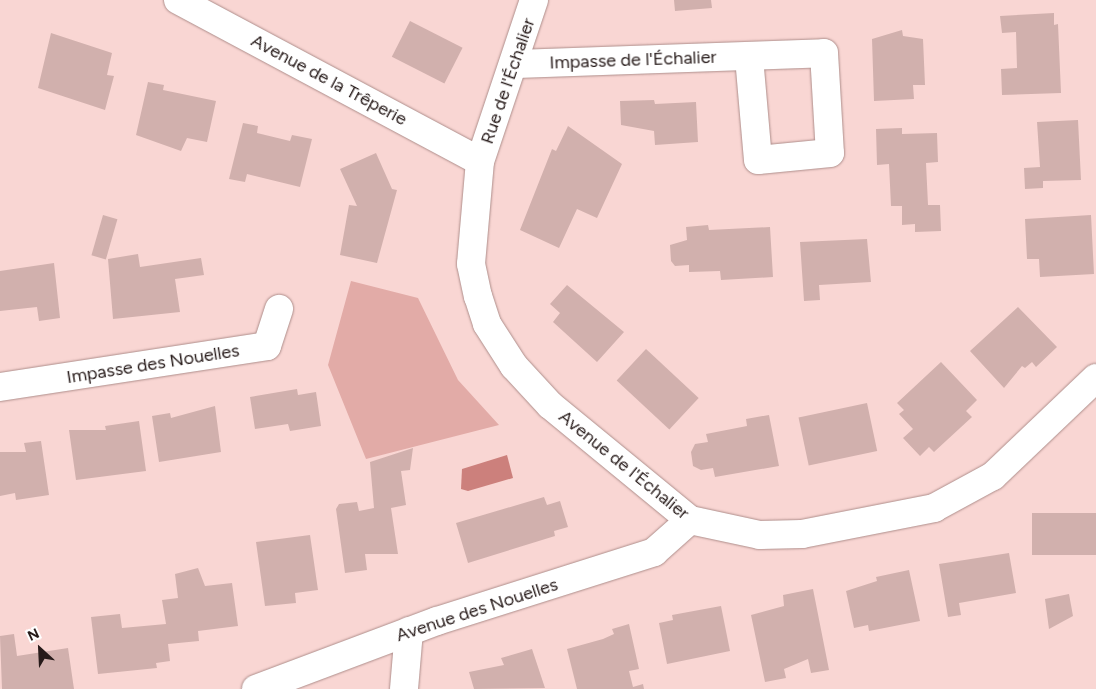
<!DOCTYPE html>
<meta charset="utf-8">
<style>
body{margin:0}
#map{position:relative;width:1096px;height:689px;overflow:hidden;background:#f9d6d3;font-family:Figtree,sans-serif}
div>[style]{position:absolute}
.green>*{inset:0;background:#e2aba7}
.water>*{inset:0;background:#cc807c}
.building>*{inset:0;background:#d1b0ad;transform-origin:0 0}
.roads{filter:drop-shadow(0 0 1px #ae8e8b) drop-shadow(0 0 1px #ae8e8b)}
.minor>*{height:28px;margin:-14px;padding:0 14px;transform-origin:14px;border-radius:14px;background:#fff}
span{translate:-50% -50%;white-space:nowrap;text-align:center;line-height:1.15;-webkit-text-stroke:5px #fff;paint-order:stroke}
.street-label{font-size:18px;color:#271b1a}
.north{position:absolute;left:15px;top:624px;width:50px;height:50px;-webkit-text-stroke:4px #fff;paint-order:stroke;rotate:335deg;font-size:14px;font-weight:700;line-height:20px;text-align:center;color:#271b1a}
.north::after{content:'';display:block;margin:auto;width:18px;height:22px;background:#271b1a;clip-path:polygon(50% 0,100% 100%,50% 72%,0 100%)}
</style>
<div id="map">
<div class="green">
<i style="clip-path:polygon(351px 281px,418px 298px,458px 380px,499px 425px,366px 459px,328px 365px)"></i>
</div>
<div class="water">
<i style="clip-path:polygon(507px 455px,513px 478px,468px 491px,461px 489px,462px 469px)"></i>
</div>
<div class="building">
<i style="clip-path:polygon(674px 0,711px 0,712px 8px,675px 11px)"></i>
<i style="clip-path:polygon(1054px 13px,1054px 25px,1058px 24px,1061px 93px,1002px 95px,1001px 69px,1017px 68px,1016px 32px,1002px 33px,1000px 16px)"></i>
<i style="left:410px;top:21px;width:59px;height:40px;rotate:27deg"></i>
<i style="clip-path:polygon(902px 30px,903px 36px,923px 39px,925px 85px,913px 85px,914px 99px,874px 101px,872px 39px)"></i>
<i style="clip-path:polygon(51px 33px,112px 53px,107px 75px,114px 76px,105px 110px,38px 88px)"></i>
<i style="clip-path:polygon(148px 82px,164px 85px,163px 90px,216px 101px,207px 142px,187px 138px,181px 151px,136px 135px)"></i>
<i style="clip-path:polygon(654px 100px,655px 104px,696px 102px,698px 142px,655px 145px,654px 131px,621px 125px,620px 101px)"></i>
<i style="clip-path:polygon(1078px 120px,1081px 180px,1043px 181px,1043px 188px,1025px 189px,1024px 168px,1040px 167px,1037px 122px)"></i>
<i style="clip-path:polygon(243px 123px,258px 126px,257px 133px,290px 141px,292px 135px,312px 139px,300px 187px,247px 174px,245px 182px,229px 179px)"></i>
<i style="clip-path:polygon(568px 126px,622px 164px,597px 218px,577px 209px,559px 248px,520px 230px,552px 149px,556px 151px)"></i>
<i style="clip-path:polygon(902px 128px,902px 134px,937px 133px,938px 162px,926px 163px,928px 205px,940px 205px,941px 231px,915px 232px,915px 224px,902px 225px,902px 206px,891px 206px,889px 164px,877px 165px,876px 129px)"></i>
<i style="clip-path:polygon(376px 153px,392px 189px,397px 190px,377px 263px,340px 255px,349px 205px,357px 206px,340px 169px)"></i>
<i style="left:103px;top:215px;width:15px;height:42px;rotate:16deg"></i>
<i style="clip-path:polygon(1091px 215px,1094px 274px,1040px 277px,1039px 259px,1027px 259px,1025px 219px)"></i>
<i style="clip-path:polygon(708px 225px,709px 230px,770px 227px,773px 277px,721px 280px,720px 271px,689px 272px,689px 265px,675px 266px,671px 261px,670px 245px,687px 240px,686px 227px)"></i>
<i style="clip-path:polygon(867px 239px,871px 282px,819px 285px,820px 300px,804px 301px,800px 242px)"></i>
<i style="clip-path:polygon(138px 254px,140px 267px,201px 258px,204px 275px,175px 279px,180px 312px,113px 319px,108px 259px)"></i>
<i style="clip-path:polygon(54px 263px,60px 318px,39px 321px,37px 307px,0 311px,0 271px)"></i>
<i style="clip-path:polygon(567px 285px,624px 332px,597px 362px,553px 322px,560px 313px,550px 304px)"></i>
<i style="clip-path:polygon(1018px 307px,1057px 347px,1036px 367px,1032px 362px,1025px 368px,1022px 366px,1004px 388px,970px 351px)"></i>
<i style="left:646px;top:349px;width:72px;height:43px;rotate:43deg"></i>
<i style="clip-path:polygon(941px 362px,977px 400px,966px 411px,972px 417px,934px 452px,929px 447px,920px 456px,903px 438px,913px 429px,899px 414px,904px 410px,897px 403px)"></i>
<i style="clip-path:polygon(297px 389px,298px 395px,316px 392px,321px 426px,290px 431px,288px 424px,255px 429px,250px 397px)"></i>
<i style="left:867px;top:403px;width:49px;height:70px;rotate:78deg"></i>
<i style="clip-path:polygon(215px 406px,221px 452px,159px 462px,152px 416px,170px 413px,171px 418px)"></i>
<i style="clip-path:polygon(769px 415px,779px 466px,715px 477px,713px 468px,701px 470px,693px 466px,691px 452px,695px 444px,708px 442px,706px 434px,747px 426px,746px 419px)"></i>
<i style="clip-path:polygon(139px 421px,146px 471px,76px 480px,69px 430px,106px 430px,105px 426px)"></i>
<i style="clip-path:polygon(41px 441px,49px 495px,16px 500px,15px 493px,0 496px,0 452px,26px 452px,24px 443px)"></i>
<i style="clip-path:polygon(413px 448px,410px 470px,401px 471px,406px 505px,391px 508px,398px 554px,365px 554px,367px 570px,345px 573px,336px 509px,339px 504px,357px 502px,359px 511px,374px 508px,370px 462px)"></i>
<i style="clip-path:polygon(544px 497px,547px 505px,560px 501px,568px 527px,554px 531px,555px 536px,468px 563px,456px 523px)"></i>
<i style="left:1096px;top:513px;width:42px;height:64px;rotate:90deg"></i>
<i style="clip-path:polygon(310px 535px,318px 590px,295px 593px,296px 603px,265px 606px,256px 542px)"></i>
<i style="clip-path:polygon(1009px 553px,1016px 593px,959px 603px,961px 615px,948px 617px,939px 564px)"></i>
<i style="clip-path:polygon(198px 568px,205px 586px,232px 583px,238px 626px,198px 631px,199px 641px,168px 644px,170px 661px,156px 663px,157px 668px,98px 674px,91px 617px,120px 614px,122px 628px,166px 624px,162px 600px,178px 598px,175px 574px)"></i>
<i style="clip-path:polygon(909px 570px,920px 621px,869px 631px,868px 625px,854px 628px,846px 591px,877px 581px,876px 577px)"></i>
<i style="clip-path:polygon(813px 589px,829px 670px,811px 673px,808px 659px,784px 669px,786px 678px,765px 682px,751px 615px,784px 606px,783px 595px)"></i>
<i style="clip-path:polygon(1069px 594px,1073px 616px,1049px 629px,1045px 599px)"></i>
<i style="clip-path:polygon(721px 606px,730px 651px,667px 664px,659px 623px,673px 620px,672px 615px)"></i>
<i style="clip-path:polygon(629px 624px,639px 669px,629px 671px,633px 687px,643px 684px,644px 689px,577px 689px,567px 649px,603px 639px,614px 634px,612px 629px)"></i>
<i style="clip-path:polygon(14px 634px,17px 656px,68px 648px,74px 689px,2px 689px,0 636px)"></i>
<i style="clip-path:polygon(532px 649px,545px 688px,474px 689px,469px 672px,504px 665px,501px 658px)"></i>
</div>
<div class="roads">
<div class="minor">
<i style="left:178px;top:0;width:342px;rotate:28.1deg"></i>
<i style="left:534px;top:0;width:170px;rotate:108.5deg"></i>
<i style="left:480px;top:161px;width:103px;rotate:95deg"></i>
<i style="left:471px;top:264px;width:33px;rotate:78deg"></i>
<i style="left:478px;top:296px;width:29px;rotate:72deg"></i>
<i style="left:487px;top:324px;width:50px;rotate:57.3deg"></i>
<i style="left:514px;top:366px;width:53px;rotate:47.3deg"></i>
<i style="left:550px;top:405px;width:181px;rotate:39.4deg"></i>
<i style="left:690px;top:520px;width:72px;rotate:12.1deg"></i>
<i style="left:760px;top:535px;width:42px;rotate:-1.4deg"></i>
<i style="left:802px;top:534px;width:135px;rotate:-11.1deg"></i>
<i style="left:934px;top:508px;width:67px;rotate:-28.5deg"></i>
<i style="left:993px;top:476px;width:142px;rotate:-43.6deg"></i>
<i style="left:516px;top:64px;width:308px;rotate:-2deg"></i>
<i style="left:824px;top:53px;width:100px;rotate:86.6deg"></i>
<i style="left:830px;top:153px;width:72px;rotate:174.4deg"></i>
<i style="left:758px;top:160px;width:103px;rotate:-95deg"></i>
<i style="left:0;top:387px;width:270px;rotate:-8.7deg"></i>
<i style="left:267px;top:346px;width:39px;rotate:-72deg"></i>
<i style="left:256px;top:689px;width:193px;rotate:-20.6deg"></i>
<i style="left:437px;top:621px;width:228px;rotate:-17.6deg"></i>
<i style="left:654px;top:552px;width:48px;rotate:-41.6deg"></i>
<i style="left:404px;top:689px;width:58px;rotate:-85.1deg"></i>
</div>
</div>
<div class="street-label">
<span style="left:633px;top:60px;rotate:-2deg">Impasse de l'Échalier</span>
<span style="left:329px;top:80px;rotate:28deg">Avenue de la Trêperie</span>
<span style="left:508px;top:81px;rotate:-71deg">Rue de l'Échalier</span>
<span style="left:153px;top:364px;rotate:-9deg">Impasse des Nouelles</span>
<span style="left:624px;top:465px;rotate:39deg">Avenue de l'Échalier</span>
<span style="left:477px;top:610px;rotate:-18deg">Avenue des Nouelles</span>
</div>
<div class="north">N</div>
</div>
